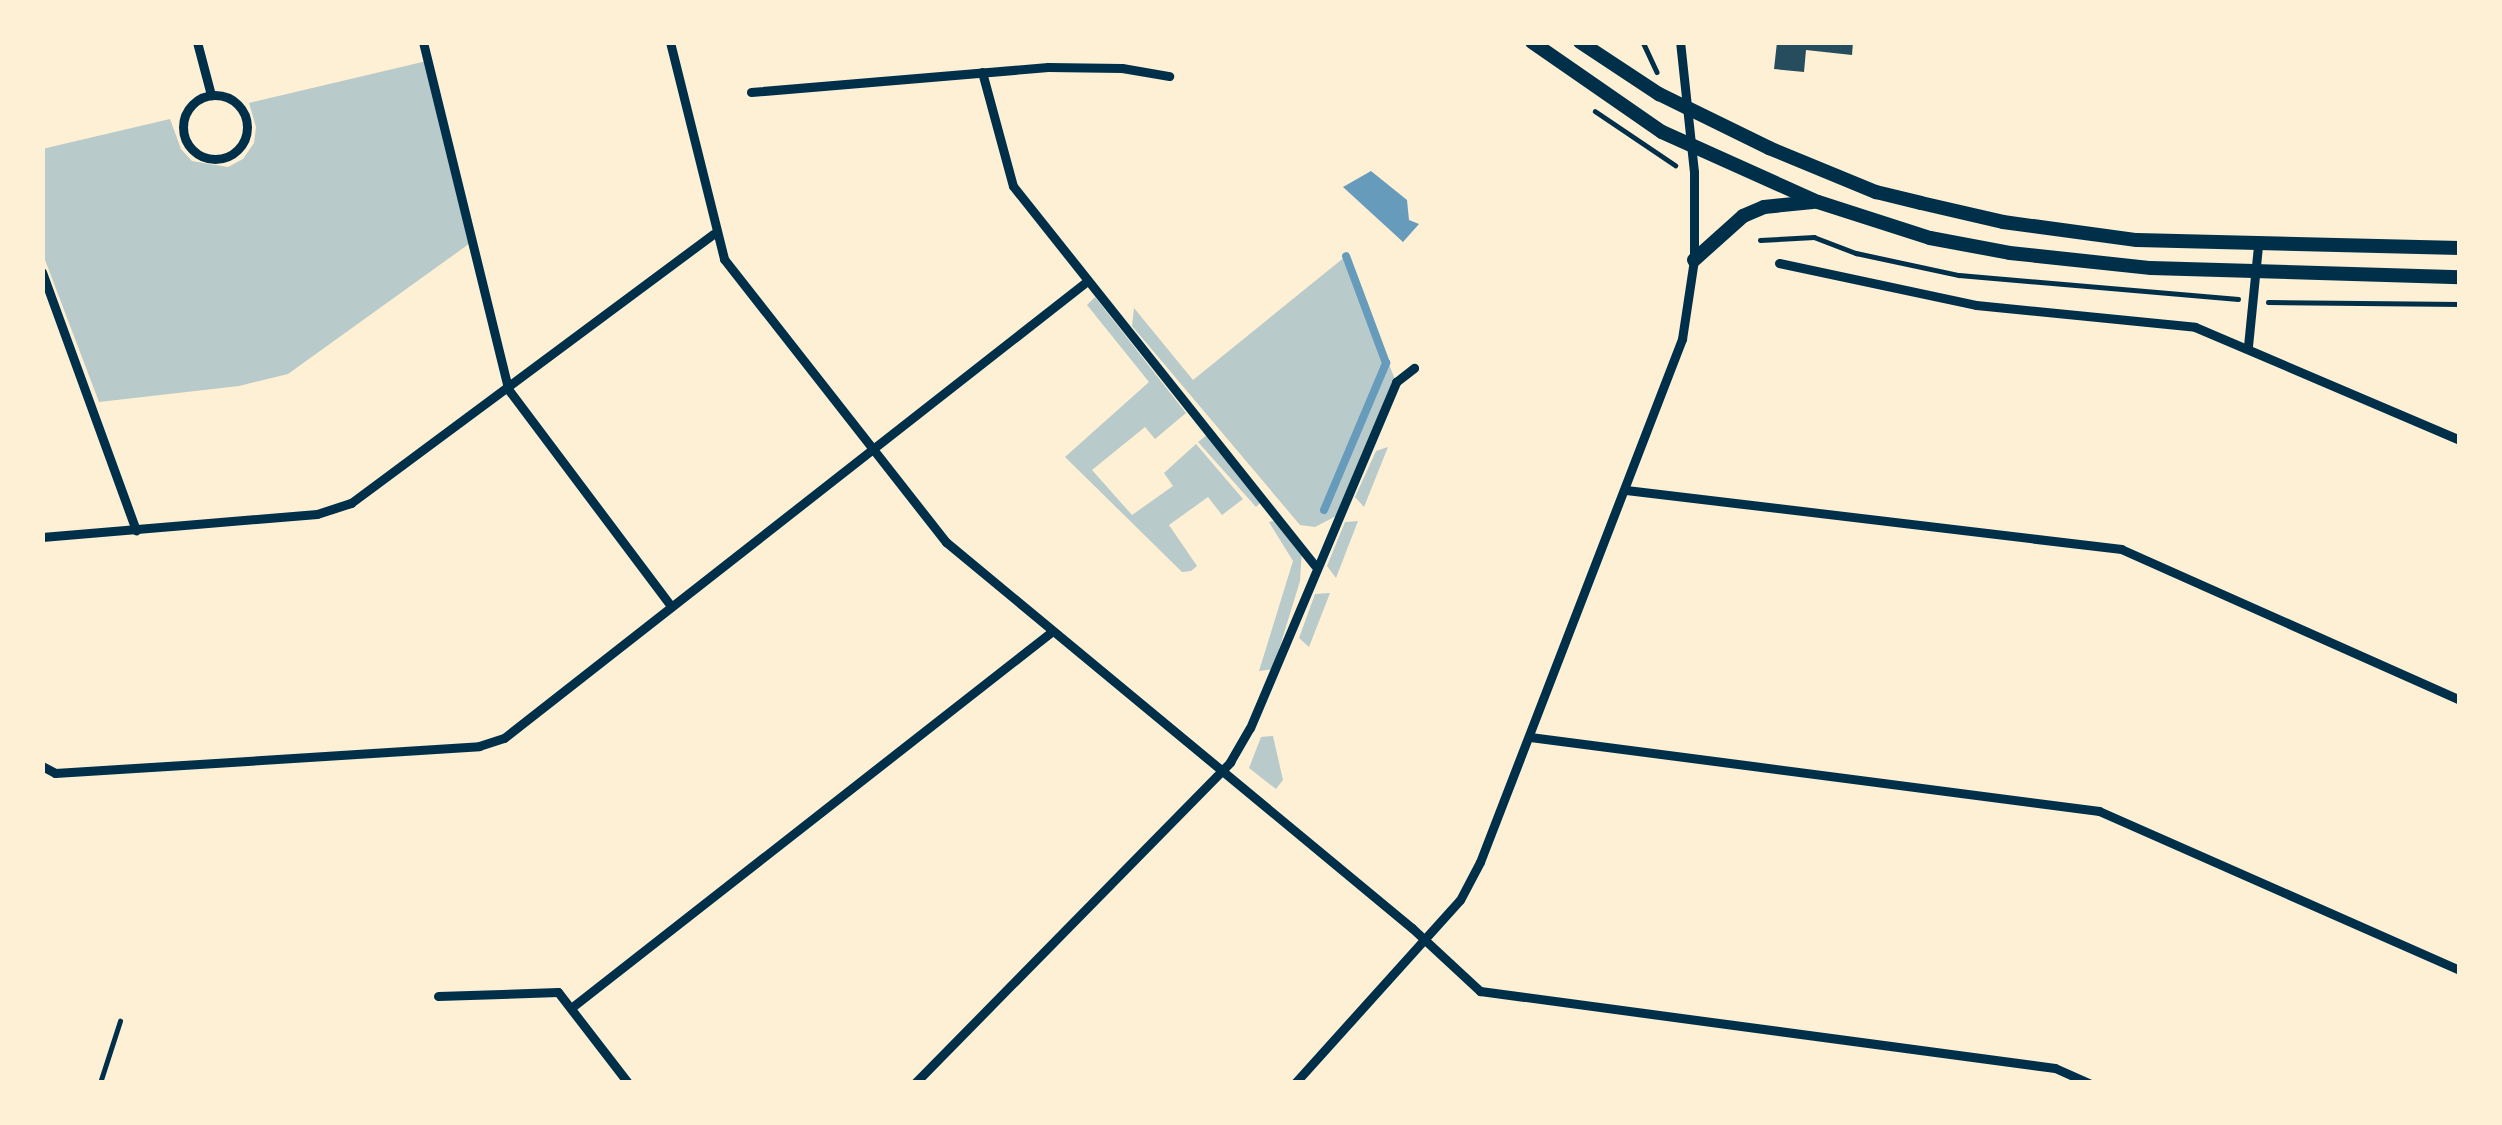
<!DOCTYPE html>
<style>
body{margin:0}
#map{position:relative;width:2502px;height:1125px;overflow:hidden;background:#fdf0d5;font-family:Ubuntu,sans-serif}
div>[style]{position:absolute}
.green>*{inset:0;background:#b9caca}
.water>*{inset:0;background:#669bbc}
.stream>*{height:8px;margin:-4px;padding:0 4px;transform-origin:4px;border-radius:4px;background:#669bbc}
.building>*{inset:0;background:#264d5e}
.path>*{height:4.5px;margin:-2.25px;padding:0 2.25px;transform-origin:2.25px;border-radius:2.25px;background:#003049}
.service>*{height:4.5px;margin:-2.25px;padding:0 2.25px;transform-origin:2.25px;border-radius:2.25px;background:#003049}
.minor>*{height:9px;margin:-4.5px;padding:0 4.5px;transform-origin:4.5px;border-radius:4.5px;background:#003049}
.minor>.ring{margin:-4.5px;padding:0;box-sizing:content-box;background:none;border:9px solid #003049;border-radius:50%}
.secondary>*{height:14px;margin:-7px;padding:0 7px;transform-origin:7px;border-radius:7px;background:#003049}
span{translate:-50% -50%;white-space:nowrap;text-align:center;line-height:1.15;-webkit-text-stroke:9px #fdf0d5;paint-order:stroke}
.frame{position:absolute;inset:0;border:45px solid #fdf0d5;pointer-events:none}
</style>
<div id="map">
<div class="green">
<i style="clip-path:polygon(431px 60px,473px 241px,288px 374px,239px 386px,99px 402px,42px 252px,42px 149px,170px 119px,181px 149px,192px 161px,228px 167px,243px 159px,254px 143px,256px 127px,249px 103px)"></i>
<i style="clip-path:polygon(1346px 256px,1396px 382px,1338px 515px,1315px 527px,1300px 525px,1132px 326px,1134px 308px,1193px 380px)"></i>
<i style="clip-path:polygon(1095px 297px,1186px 413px,1155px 439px,1145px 427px,1092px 470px,1132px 515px,1173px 486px,1164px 473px,1196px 444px,1243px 499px,1222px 515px,1208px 497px,1169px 525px,1197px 566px,1191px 571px,1182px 572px,1065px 457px,1149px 382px,1087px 305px)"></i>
<i style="clip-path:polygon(1212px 431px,1263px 500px,1256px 507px,1198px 442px)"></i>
<i style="clip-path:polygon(1388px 447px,1364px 507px,1355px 497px,1376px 451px)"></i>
<i style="clip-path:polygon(1281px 520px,1302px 548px,1300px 581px,1273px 669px,1259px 671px,1293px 561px,1269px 522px)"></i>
<i style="clip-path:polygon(1358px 521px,1336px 578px,1327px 566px,1345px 522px)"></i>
<i style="clip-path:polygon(1330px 593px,1309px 647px,1299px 638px,1315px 594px)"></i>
<i style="clip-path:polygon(1273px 736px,1283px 780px,1276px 789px,1249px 768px,1261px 737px)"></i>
</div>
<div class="water">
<i style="clip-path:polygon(1371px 171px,1407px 200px,1409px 220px,1419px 224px,1403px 242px,1343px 187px)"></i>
</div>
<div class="stream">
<i style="left:1324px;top:510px;width:160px;rotate:-67.1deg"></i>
<i style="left:1386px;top:363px;width:114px;rotate:-110.5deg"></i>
</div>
<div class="building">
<i style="clip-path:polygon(1777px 42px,1853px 42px,1852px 55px,1806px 50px,1804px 72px,1774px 69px)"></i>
</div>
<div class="path">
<i style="left:1643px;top:42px;width:33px;rotate:65deg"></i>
<i style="left:1595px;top:111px;width:97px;rotate:34deg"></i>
<i style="left:1760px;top:240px;width:54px;rotate:-3.2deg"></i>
<i style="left:1814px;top:237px;width:45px;rotate:20.9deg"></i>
<i style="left:1856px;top:253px;width:105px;rotate:12.1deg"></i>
<i style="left:1959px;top:275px;width:280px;rotate:4.9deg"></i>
<i style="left:2268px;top:302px;width:192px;rotate:0.6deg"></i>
</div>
<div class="service">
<i style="left:100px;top:1083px;width:65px;rotate:-72.1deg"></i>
</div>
<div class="minor">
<i style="left:197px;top:42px;width:55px;rotate:75.2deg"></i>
<i style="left:423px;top:42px;width:357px;rotate:76.2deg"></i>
<i style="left:508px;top:389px;width:270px;rotate:53.1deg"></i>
<i style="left:670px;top:42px;width:224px;rotate:76deg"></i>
<i style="left:724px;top:259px;width:360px;rotate:51.9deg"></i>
<i style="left:946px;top:542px;width:605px;rotate:39.64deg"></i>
<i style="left:1412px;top:928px;width:93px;rotate:42.8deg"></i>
<i style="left:1480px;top:991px;width:580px;rotate:7.63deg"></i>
<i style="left:2055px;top:1068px;width:37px;rotate:24deg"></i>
<i style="left:982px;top:72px;width:118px;rotate:74.8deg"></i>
<i style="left:1013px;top:186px;width:485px;rotate:51.5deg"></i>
<i style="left:751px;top:92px;width:298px;rotate:-4.8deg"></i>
<i style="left:1048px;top:67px;width:74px;rotate:0.8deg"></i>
<i style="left:1122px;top:68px;width:48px;rotate:9.7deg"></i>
<i class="ring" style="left:183px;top:95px;width:55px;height:55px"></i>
<i style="left:1779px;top:263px;width:201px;rotate:12deg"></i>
<i style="left:1976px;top:305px;width:220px;rotate:5.7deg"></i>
<i style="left:2195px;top:327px;width:288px;rotate:23.1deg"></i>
<i style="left:42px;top:272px;width:275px;rotate:70deg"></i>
<i style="left:2248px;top:346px;width:101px;rotate:-84.3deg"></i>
<i style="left:1626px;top:490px;width:499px;rotate:6.8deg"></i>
<i style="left:2121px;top:549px;width:371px;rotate:24deg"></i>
<i style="left:42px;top:537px;width:276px;rotate:-4.8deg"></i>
<i style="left:317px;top:514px;width:36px;rotate:-18deg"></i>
<i style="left:351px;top:503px;width:451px;rotate:-36.6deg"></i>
<i style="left:1530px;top:737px;width:574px;rotate:7.41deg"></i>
<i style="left:2099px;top:811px;width:394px;rotate:23.8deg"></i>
<i style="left:42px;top:766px;width:15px;rotate:28deg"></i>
<i style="left:55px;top:773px;width:425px;rotate:-3.6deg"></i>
<i style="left:479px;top:746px;width:26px;rotate:-18deg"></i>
<i style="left:504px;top:738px;width:739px;rotate:-38.08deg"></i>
<i style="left:438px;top:996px;width:120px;rotate:-1.9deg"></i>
<i style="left:558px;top:992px;width:115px;rotate:52.4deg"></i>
<i style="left:571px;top:1008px;width:608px;rotate:-38.06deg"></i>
<i style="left:915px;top:1083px;width:450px;rotate:-45.5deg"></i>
<i style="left:1230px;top:762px;width:39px;rotate:-60deg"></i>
<i style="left:1250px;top:728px;width:376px;rotate:-67.1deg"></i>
<i style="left:1396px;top:382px;width:23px;rotate:-38deg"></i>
<i style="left:1295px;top:1083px;width:246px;rotate:-48deg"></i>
<i style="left:1460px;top:900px;width:43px;rotate:-62.2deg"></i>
<i style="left:1480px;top:862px;width:561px;rotate:-68.88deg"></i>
<i style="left:1682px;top:339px;width:80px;rotate:-81.4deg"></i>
<i style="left:1694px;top:260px;width:88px;rotate:-90deg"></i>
<i style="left:1694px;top:172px;width:131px;rotate:-96.1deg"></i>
</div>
<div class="secondary">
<i style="left:1532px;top:42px;width:158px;rotate:34.7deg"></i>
<i style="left:1662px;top:132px;width:171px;rotate:24.2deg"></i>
<i style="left:1818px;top:202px;width:118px;rotate:17.8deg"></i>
<i style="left:1930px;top:238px;width:81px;rotate:10.6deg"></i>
<i style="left:2010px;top:253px;width:142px;rotate:6.1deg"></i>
<i style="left:2151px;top:268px;width:309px;rotate:1.7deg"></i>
<i style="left:1580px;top:42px;width:95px;rotate:33.4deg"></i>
<i style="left:1659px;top:94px;width:123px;rotate:26.1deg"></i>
<i style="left:1769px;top:148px;width:116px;rotate:22.4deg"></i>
<i style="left:1876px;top:192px;width:46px;rotate:13.7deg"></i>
<i style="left:1921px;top:203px;width:84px;rotate:13deg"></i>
<i style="left:2003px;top:222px;width:135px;rotate:7.7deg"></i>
<i style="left:2137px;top:240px;width:323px;rotate:1.4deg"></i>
<i style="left:1694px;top:260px;width:66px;rotate:-41.9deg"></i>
<i style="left:1743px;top:216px;width:23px;rotate:-23deg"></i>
<i style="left:1764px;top:207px;width:49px;rotate:-5.8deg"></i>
</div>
<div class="frame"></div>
</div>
